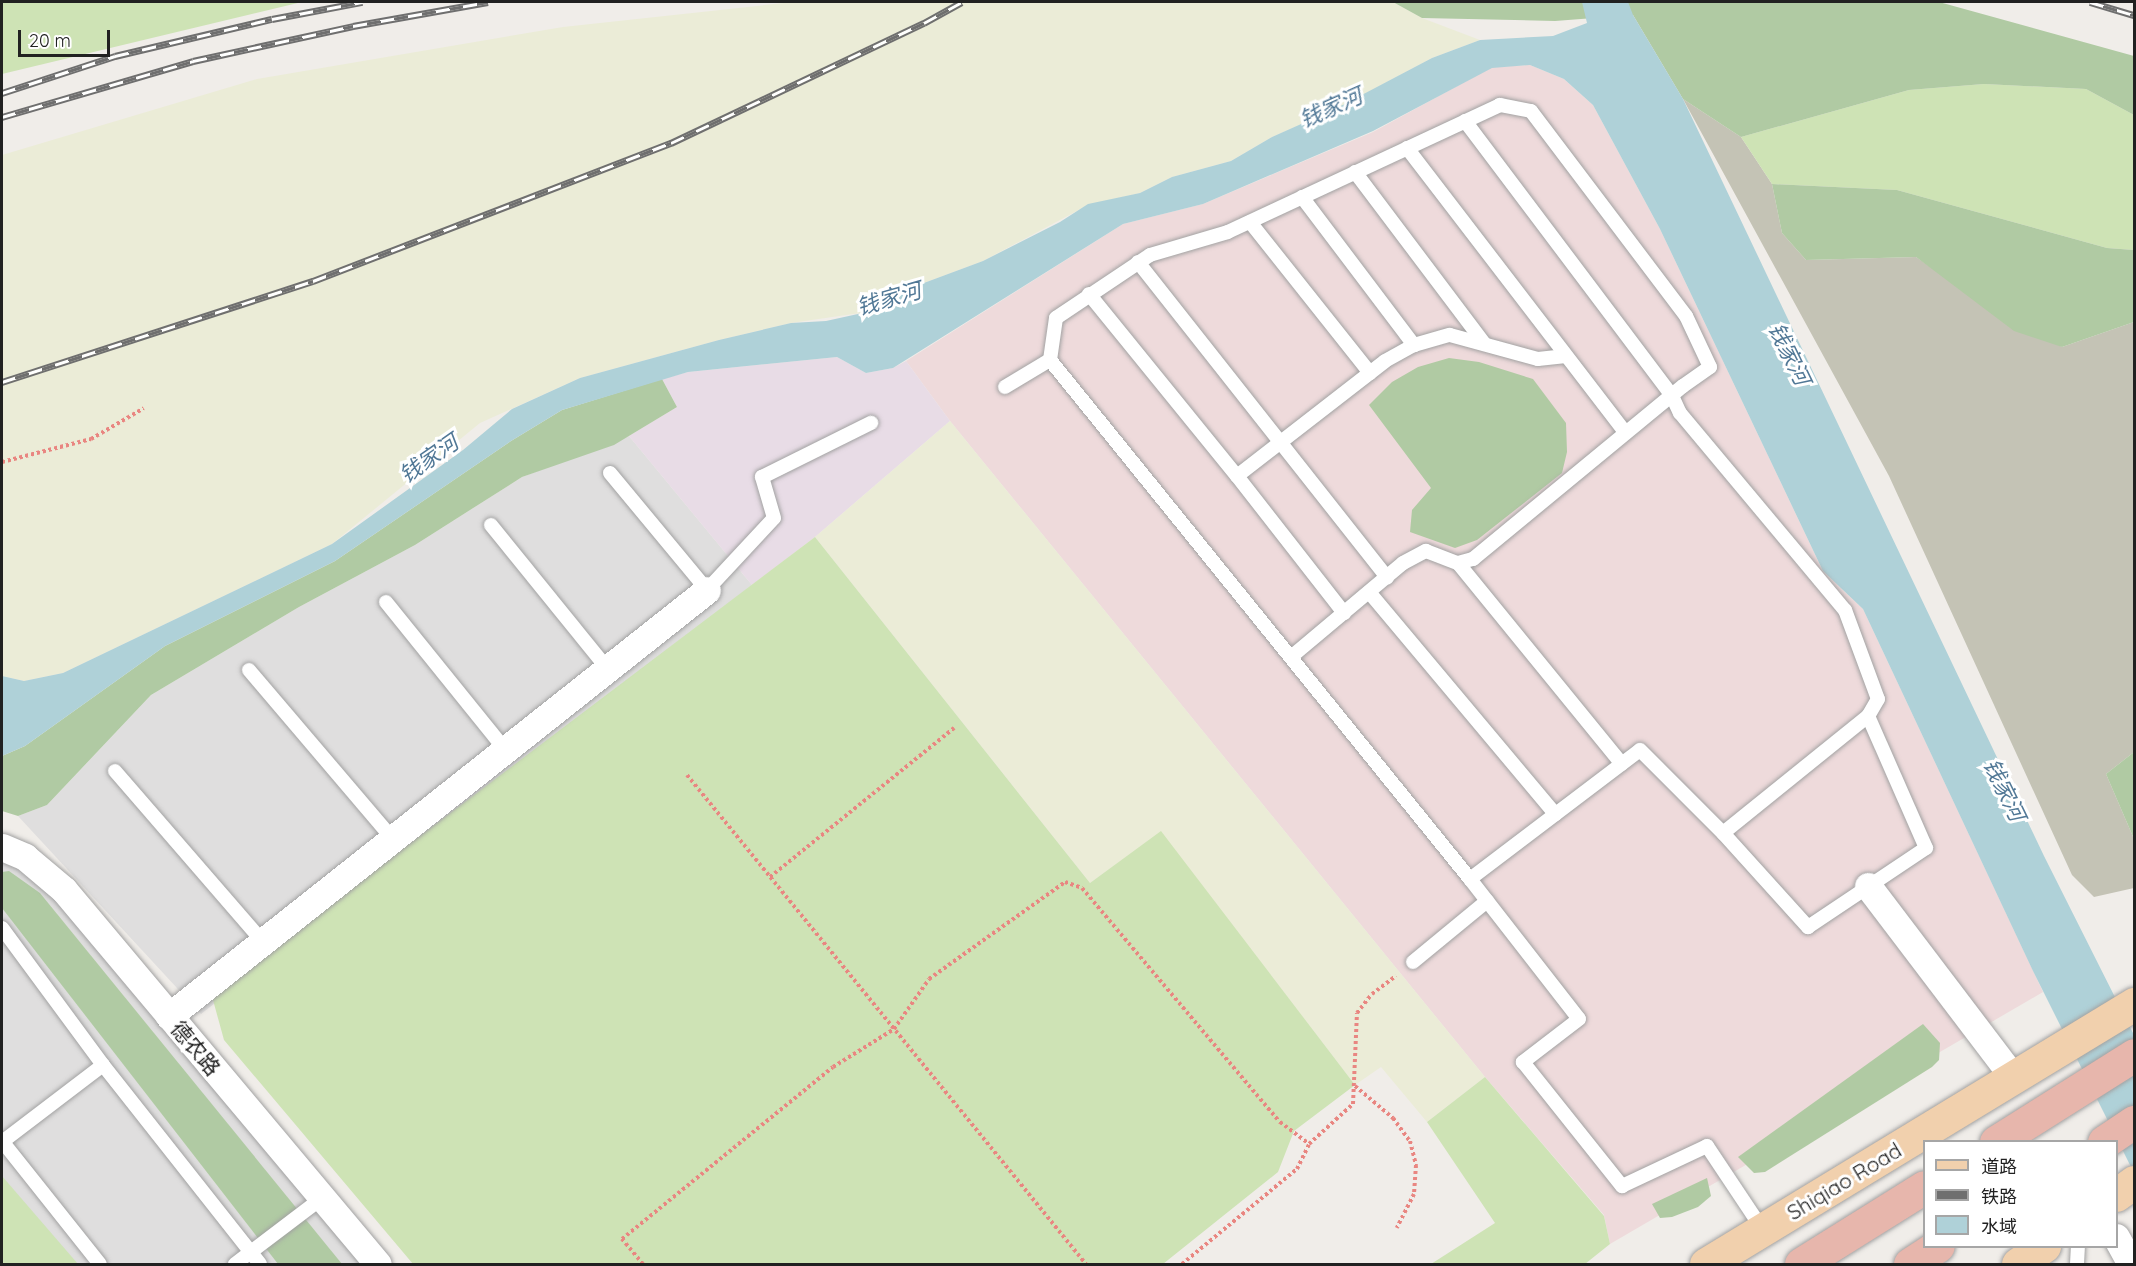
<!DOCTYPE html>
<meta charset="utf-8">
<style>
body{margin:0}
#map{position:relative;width:2136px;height:1266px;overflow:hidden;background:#f0ede9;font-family:Quicksand,"Noto Sans SC",sans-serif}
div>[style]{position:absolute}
.residential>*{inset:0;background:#dfdede}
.commercial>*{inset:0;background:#eedadb}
.industrial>*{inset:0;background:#e8dce6}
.construction>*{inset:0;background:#c4c3b5}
.farmland>*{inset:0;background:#ebecd7}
.grass>*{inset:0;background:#cee3b5}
.forest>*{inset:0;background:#b0caa3}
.water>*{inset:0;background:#afd1d8}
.path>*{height:4px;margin-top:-2px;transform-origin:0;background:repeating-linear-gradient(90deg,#e98681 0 3px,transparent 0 6px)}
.roads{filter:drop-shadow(0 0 2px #a2a2a2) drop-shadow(0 0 2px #a2a2a2)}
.service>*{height:14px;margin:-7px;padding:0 7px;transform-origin:7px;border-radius:7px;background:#fff}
.minor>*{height:27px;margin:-13.5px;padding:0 13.5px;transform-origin:13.5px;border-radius:13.5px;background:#fff}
.primary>*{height:33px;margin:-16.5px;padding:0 16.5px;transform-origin:16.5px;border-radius:16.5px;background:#f1d0ad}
.trunk>*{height:33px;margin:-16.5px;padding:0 16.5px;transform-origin:16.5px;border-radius:16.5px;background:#e7b6ac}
.rail>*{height:7px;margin-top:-3.5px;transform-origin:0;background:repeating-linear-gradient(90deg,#fff 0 14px,#6f6f6f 0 28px);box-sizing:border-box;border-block:2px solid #6f6f6f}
span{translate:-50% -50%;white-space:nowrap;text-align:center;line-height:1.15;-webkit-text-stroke:6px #fff;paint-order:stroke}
.street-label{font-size:21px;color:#212121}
.water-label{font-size:22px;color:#517896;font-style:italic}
.frame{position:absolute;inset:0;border:3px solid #212121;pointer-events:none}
.legend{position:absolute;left:1923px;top:1140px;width:195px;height:108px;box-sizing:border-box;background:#fff;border:2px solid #a6a6a6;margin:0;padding:8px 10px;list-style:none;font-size:18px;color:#212121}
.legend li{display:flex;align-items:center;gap:12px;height:30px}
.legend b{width:30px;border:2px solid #a6a6a6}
.scale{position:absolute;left:18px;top:30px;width:92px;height:27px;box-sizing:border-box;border:3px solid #212121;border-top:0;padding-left:8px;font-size:18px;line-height:21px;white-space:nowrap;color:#212121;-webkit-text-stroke:4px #fff;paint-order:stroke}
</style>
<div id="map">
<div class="residential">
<i style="clip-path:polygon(629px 436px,752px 585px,201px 1014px,18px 816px,47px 805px,151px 695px,299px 607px,415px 545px,522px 477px)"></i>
<i style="clip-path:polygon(2px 860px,6px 860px,52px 893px,361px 1264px,2px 1264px)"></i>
</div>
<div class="commercial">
<i style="clip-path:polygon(1530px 65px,1564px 79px,1593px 105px,1660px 229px,1823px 571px,1863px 609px,2043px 992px,1610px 1244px,1604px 1215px,1485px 1077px,950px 421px,906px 361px,1123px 224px,1203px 204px,1373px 132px,1492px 67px)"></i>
</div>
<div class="industrial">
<i style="clip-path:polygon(837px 357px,866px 373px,893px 368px,906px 361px,950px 421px,815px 537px,752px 585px,629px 436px,677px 407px,662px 379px,688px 372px)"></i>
</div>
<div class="construction">
<i style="clip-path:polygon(1683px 99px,1741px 137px,1772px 184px,1782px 233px,1806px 260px,1916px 257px,1952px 282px,2062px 347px,2134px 322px,2134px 752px,2106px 774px,2134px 839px,2134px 888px,2094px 897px,2072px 875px,1889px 476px)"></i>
</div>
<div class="farmland">
<i style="clip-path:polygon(793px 2px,1393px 2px,1422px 18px,1480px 40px,1432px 58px,1338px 108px,1272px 137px,1231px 161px,1172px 177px,1140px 193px,1088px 205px,983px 261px,897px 293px,867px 312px,791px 323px,719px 340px,580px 378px,480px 423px,332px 544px,63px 673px,24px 681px,2px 676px,2px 155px,257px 79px,563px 27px)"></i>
<i style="clip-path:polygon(950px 421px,1485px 1077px,1427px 1122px,1381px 1067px,1355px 1085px,1161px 832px,1090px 883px,815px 537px)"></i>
</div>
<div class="grass">
<i style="clip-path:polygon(2px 2px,302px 2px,2px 74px)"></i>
<i style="clip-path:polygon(1984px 84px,2086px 89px,2134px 115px,2134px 250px,2107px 248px,1897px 190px,1772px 184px,1741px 137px,1909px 90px)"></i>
<i style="clip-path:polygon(815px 537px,1090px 883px,1161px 831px,1355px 1085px,1294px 1131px,1278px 1172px,1163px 1264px,413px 1264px,224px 1040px,213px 1000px,231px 979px)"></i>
<i style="clip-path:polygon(1485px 1077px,1604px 1216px,1610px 1244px,1585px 1264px,1431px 1264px,1495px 1223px,1427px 1122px)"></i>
<i style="clip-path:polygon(2px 1176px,78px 1264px,2px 1264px)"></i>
</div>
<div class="forest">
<i style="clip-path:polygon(1393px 2px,1939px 2px,2134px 56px,2134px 115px,2086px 89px,1984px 84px,1909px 90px,1741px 137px,1683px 99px,1633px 15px,1555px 21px,1422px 18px)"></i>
<i style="clip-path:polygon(1772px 184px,1897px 190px,2107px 248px,2134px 250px,2134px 322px,2062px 347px,2014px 331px,1916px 257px,1806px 260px,1782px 233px)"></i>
<i style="clip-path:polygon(1449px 358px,1479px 362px,1533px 379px,1566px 423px,1567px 452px,1562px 473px,1477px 540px,1455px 548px,1410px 532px,1412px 510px,1431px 488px,1369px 405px,1392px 382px,1418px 367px)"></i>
<i style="clip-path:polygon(662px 379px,677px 407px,614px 445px,522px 477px,415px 545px,299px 607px,151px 695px,47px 805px,18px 816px,2px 811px,2px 756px,25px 746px,165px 646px,335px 561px,511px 441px,562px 410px)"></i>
<i style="clip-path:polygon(2134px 752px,2134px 839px,2106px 774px)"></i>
<i style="clip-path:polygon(9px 871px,40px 893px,342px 1264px,278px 1264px,2px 908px,2px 872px)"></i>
<i style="clip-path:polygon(1923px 1024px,1940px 1043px,1939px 1060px,1932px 1067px,1765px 1172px,1754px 1173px,1738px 1157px)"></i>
<i style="clip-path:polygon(1707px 1178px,1711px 1196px,1698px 1207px,1672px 1217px,1660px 1218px,1652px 1204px)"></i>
</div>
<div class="water">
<i style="clip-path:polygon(1582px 2px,1628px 2px,1633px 15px,1683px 99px,2044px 856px,2134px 1035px,2134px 1173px,2033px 971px,1863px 609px,1823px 571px,1660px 229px,1593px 105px,1564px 79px,1530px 65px,1492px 68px,1373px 131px,1203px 204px,1123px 224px,893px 368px,866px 373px,837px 357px,688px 372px,562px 410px,511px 441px,335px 561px,165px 646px,25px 746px,2px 756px,2px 676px,24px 681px,63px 673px,332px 544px,463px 450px,512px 409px,580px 378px,719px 340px,791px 323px,826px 321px,867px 312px,897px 293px,983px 261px,1060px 222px,1088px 204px,1140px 193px,1172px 177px,1231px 161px,1272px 137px,1337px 108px,1432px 58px,1480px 40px,1553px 36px,1587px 23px)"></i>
</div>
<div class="path">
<i style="left:2px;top:462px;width:92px;rotate:-14.5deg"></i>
<i style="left:91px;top:439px;width:61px;rotate:-30.3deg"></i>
<i style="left:687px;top:775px;width:631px;rotate:50.79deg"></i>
<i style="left:770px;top:877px;width:237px;rotate:-39deg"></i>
<i style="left:1355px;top:1086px;width:50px;rotate:40.1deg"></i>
<i style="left:1393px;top:1118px;width:29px;rotate:54deg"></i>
<i style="left:1410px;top:1141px;width:25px;rotate:76deg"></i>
<i style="left:1416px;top:1165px;width:29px;rotate:94deg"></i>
<i style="left:1414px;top:1194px;width:38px;rotate:117deg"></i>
<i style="left:643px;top:1264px;width:33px;rotate:-130deg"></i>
<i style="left:622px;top:1239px;width:272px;rotate:-39.2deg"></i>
<i style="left:833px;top:1067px;width:72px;rotate:-31.9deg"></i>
<i style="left:894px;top:1029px;width:61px;rotate:-55deg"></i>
<i style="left:929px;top:979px;width:167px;rotate:-35.5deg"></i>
<i style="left:1065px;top:882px;width:18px;rotate:19deg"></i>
<i style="left:1082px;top:888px;width:307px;rotate:49.8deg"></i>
<i style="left:1280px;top:1122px;width:36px;rotate:37deg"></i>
<i style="left:1182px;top:1264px;width:149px;rotate:-39.6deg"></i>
<i style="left:1297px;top:1169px;width:28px;rotate:-64deg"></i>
<i style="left:1309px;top:1144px;width:59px;rotate:-42.3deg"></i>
<i style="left:1353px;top:1104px;width:91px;rotate:-87.5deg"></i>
<i style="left:1357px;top:1013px;width:24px;rotate:-52deg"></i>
<i style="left:1372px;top:994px;width:30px;rotate:-37deg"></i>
</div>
<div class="roads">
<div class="service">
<i style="left:1465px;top:121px;width:344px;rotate:53deg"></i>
<i style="left:1672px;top:396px;width:19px;rotate:65deg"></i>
<i style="left:1680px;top:413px;width:257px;rotate:50.1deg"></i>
<i style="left:1845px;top:610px;width:95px;rotate:69.7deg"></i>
<i style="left:1878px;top:699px;width:20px;rotate:120deg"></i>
<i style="left:1868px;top:716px;width:186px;rotate:141.1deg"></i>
<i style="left:1407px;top:148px;width:359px;rotate:52.5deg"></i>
<i style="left:1355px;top:172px;width:214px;rotate:53deg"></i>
<i style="left:1302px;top:197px;width:186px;rotate:52.9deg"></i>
<i style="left:1250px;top:222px;width:193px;rotate:51.5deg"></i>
<i style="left:1138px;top:262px;width:402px;rotate:51.7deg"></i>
<i style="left:1089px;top:294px;width:235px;rotate:50.9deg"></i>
<i style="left:1237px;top:476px;width:174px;rotate:52deg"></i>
<i style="left:1005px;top:387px;width:52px;rotate:-31deg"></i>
<i style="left:610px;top:473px;width:152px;rotate:50.3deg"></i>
<i style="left:707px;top:590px;width:98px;rotate:-47.1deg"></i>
<i style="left:774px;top:518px;width:43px;rotate:-106.3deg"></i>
<i style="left:762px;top:477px;width:122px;rotate:-26.4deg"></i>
<i style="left:1237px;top:476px;width:187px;rotate:-37.8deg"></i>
<i style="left:1385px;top:361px;width:33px;rotate:-29deg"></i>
<i style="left:1414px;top:345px;width:37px;rotate:-16deg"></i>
<i style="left:1450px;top:335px;width:91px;rotate:15.3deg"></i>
<i style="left:1538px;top:359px;width:28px;rotate:-6deg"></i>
<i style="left:491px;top:525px;width:184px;rotate:51deg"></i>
<i style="left:1458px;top:563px;width:259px;rotate:50.8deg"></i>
<i style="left:1369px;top:592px;width:290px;rotate:50deg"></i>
<i style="left:386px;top:602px;width:188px;rotate:51.1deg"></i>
<i style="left:1291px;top:657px;width:146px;rotate:-40deg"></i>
<i style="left:1403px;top:563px;width:26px;rotate:-28deg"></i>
<i style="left:1426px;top:551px;width:34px;rotate:21deg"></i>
<i style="left:1458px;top:563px;width:16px;rotate:-15deg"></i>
<i style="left:1473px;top:559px;width:272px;rotate:-39.5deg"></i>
<i style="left:1683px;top:386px;width:33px;rotate:-35deg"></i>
<i style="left:1710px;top:367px;width:56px;rotate:-115.2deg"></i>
<i style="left:1686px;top:316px;width:257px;rotate:-127.1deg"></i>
<i style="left:1531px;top:111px;width:32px;rotate:-169deg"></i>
<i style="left:1500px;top:105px;width:300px;rotate:155deg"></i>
<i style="left:1228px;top:232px;width:81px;rotate:163.6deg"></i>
<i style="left:1150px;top:255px;width:113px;rotate:146.2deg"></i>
<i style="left:1056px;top:318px;width:42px;rotate:98.1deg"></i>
<i style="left:1050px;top:360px;width:668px;rotate:51.02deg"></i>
<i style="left:1470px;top:879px;width:177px;rotate:52.1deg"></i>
<i style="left:1579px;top:1019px;width:71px;rotate:142.5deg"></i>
<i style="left:1523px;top:1062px;width:159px;rotate:51.4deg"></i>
<i style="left:1622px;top:1186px;width:94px;rotate:-25.2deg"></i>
<i style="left:1707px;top:1146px;width:101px;rotate:56.3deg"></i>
<i style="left:249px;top:670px;width:221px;rotate:49.6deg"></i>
<i style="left:115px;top:771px;width:225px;rotate:49.1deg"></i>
<i style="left:1470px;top:879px;width:213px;rotate:-37.2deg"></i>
<i style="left:1640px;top:750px;width:117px;rotate:45deg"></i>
<i style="left:1723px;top:833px;width:127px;rotate:47.9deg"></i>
<i style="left:1808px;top:927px;width:142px;rotate:-33.8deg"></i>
<i style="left:1926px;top:848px;width:144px;rotate:-113.7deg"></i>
<i style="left:2px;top:928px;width:170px;rotate:53.6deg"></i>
<i style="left:103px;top:1065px;width:253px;rotate:51.7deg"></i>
<i style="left:1413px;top:962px;width:96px;rotate:-39.5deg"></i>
<i style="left:2px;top:1141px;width:157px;rotate:51.5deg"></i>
<i style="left:2px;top:1142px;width:127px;rotate:-37.3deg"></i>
<i style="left:235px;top:1264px;width:109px;rotate:-37.2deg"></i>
<i style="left:2077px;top:1264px;width:18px;rotate:-87deg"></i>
</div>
<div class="minor">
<i style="left:2px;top:847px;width:25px;rotate:23deg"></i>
<i style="left:25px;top:857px;width:51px;rotate:40.2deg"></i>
<i style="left:64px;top:890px;width:488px;rotate:50deg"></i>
<i style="left:1868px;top:886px;width:240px;rotate:52.8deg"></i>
<i style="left:169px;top:1016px;width:686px;rotate:-38.37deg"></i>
<i style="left:2116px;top:1237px;width:31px;rotate:61deg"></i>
</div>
<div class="primary">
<i style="left:2116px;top:1195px;width:22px;rotate:-36deg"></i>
<i style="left:1706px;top:1264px;width:501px;rotate:-31.28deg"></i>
<i style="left:2018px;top:1264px;width:32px;rotate:-35deg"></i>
</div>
<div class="trunk">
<i style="left:1996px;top:1142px;width:163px;rotate:-32.2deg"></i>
<i style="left:2104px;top:1142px;width:36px;rotate:-34deg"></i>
<i style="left:1801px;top:1264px;width:145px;rotate:-32deg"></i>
<i style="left:1910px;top:1264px;width:33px;rotate:-33deg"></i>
</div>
</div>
<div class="rail">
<i style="left:2090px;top:2px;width:46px;rotate:16.5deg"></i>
<i style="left:2px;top:93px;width:119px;rotate:-18.1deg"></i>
<i style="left:115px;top:56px;width:161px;rotate:-13.3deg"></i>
<i style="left:272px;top:19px;width:92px;rotate:-10.7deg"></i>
<i style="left:2px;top:117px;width:199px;rotate:-16.3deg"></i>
<i style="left:193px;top:61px;width:164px;rotate:-12.3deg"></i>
<i style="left:353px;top:26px;width:137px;rotate:-10.1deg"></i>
<i style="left:2px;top:382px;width:327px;rotate:-18deg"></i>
<i style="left:313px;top:281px;width:384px;rotate:-21.1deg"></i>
<i style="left:671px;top:143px;width:280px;rotate:-25.4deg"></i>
<i style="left:924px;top:23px;width:43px;rotate:-28.9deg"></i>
</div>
<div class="street-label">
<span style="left:196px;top:1048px;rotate:50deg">德农路</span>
<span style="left:1844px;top:1181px;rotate:-31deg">Shiqiao Road</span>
</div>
<div class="water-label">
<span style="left:1331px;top:108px;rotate:-24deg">钱家河</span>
<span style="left:889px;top:299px;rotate:-16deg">钱家河</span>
<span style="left:1789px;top:354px;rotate:64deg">钱家河</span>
<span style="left:429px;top:459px;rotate:-35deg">钱家河</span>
<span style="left:2004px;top:790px;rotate:64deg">钱家河</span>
</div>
<div class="frame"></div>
<ul class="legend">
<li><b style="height:8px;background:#f1d0ad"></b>道路</li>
<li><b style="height:8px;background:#6f6f6f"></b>铁路</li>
<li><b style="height:16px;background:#afd1d8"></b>水域</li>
</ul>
<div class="scale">20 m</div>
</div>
